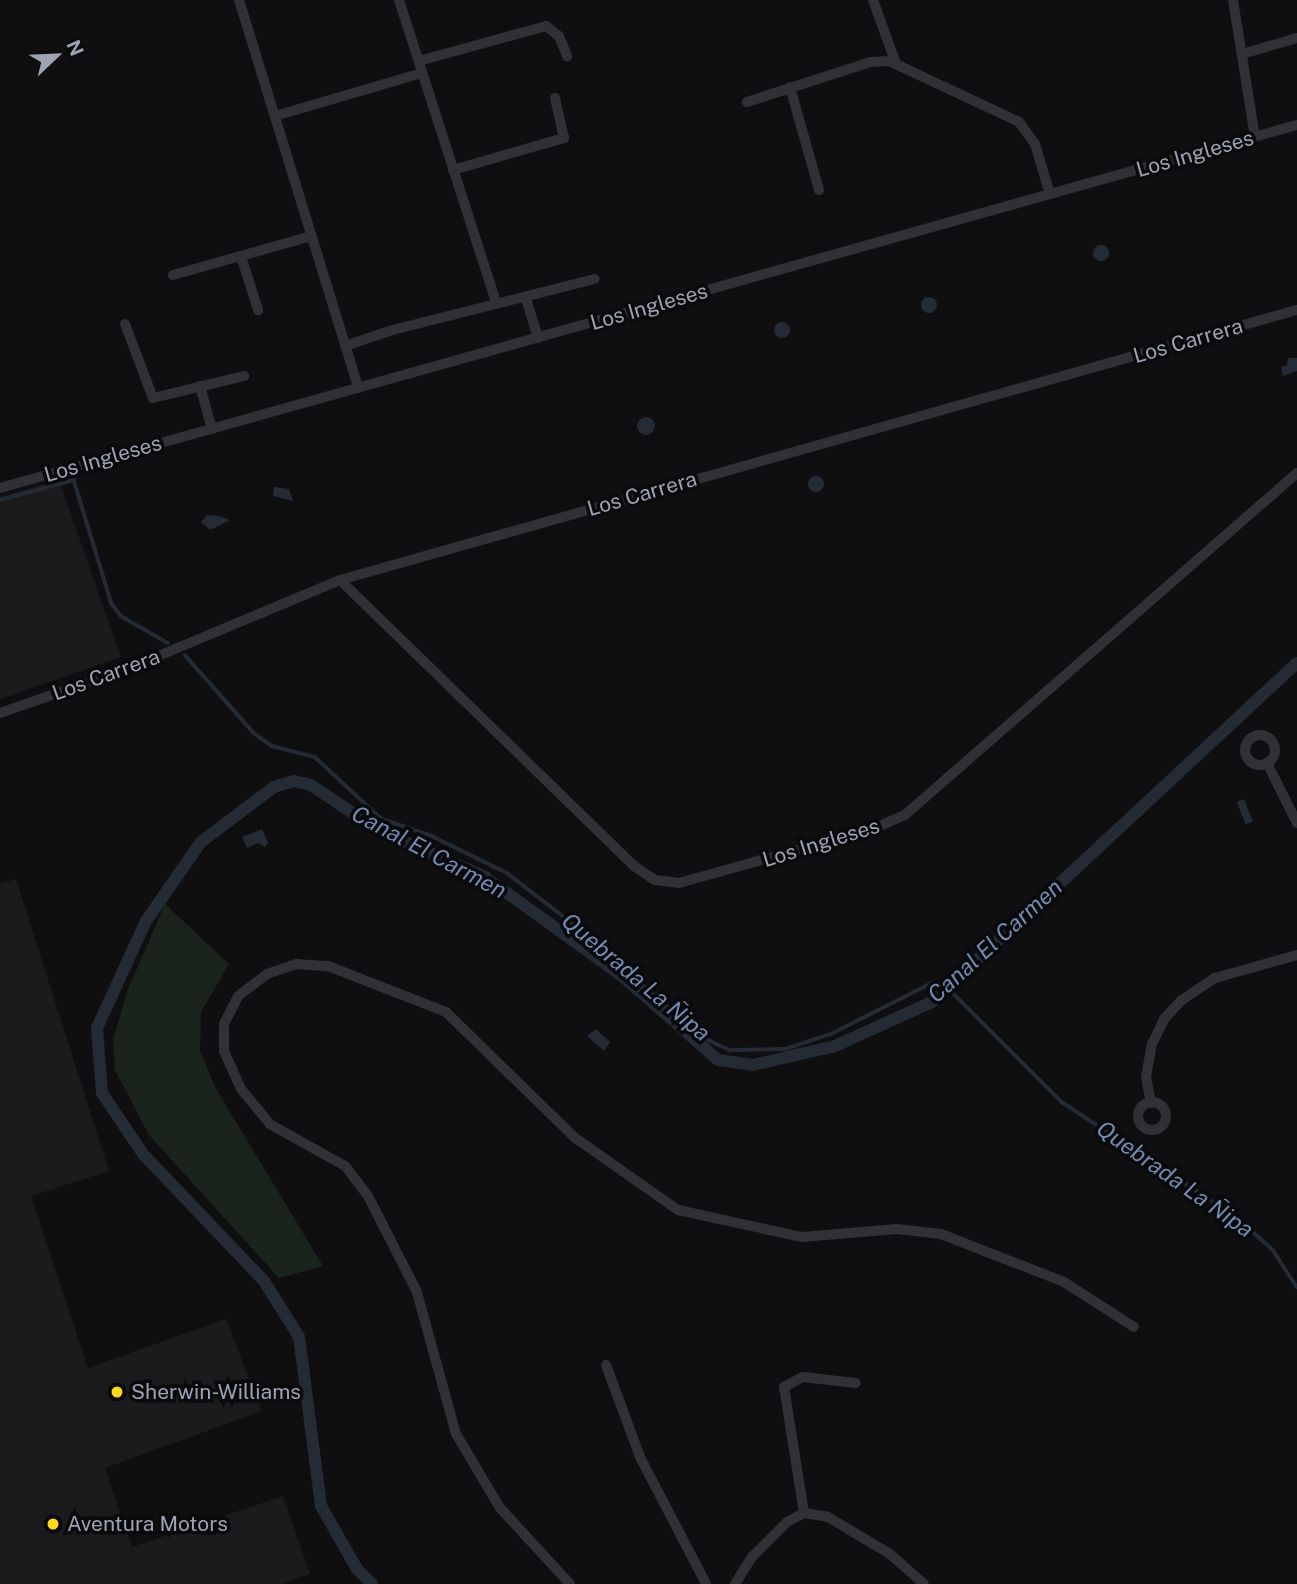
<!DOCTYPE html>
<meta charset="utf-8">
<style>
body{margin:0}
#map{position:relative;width:1297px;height:1584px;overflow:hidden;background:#0f0f11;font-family:"Public Sans",sans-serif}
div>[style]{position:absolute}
.built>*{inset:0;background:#1b1b1e}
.green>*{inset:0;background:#1b231d}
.water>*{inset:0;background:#252b35;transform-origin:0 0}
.round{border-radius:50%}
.stream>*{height:3.5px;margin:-1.75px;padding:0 1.75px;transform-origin:1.75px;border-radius:1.75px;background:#252b35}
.canal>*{height:12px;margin:-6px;padding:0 6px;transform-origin:6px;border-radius:6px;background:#252b35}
.minor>*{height:10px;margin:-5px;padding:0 5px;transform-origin:5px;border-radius:5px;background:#303036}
.minor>.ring{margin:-5px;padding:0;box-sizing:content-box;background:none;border:10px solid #303036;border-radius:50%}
.dots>*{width:19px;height:19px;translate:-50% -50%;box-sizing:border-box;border:4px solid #0a0a0c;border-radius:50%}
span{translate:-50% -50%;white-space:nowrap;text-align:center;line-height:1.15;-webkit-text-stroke:7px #0a0a0c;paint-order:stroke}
.street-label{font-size:21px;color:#9fa2b3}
.poi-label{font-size:21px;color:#9fa2b3}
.left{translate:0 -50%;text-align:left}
.water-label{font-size:23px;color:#738ab1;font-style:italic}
.north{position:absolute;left:21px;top:21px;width:70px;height:70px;-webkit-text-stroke:5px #0a0a0c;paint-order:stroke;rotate:67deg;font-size:19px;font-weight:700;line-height:28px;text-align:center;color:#9fa2b3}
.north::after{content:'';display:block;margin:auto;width:24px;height:32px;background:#9fa2b3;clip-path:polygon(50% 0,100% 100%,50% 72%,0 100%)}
</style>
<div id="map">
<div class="built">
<i style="clip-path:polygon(59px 480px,121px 657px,0 699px,0 497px)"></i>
<i style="clip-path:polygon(16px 879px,109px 1171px,31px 1196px,88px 1368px,226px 1319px,262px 1411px,105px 1468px,132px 1547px,283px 1496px,310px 1574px,281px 1584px,0 1584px,0 884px)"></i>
</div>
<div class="green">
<i style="clip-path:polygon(165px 904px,229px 964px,201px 1012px,200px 1051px,216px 1089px,323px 1266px,279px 1278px,149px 1135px,115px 1070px,113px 1040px,127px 992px)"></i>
</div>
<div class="water">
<i class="round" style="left:1093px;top:245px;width:16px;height:16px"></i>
<i class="round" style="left:921px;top:297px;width:16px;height:16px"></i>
<i class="round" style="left:774px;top:322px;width:16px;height:16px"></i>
<i style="clip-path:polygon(1288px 358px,1297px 358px,1297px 371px,1283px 376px,1281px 367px,1287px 365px)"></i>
<i class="round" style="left:637px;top:417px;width:18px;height:18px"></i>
<i class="round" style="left:808px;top:476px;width:16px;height:16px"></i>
<i style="clip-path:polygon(274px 487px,289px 489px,293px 501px,273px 496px)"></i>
<i style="clip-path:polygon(207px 515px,219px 516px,230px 520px,210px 530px,201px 522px)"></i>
<i style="left:1244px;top:799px;width:24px;height:8px;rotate:68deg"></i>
<i style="clip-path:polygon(262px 829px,268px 843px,265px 847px,258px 843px,247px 848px,242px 837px)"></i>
<i style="clip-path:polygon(596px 1029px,610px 1042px,604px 1051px,587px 1036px)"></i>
</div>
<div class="stream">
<i style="left:0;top:500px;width:77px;rotate:-15.1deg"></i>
<i style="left:74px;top:480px;width:130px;rotate:73deg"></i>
<i style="left:112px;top:604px;width:15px;rotate:53deg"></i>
<i style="left:121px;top:616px;width:54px;rotate:29.9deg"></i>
<i style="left:185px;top:655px;width:104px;rotate:48.5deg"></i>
<i style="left:254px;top:733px;width:22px;rotate:36deg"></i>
<i style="left:272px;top:746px;width:44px;rotate:14.3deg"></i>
<i style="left:315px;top:757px;width:91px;rotate:42.8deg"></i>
<i style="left:382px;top:819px;width:53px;rotate:18.8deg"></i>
<i style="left:432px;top:836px;width:84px;rotate:26.3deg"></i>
<i style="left:507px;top:873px;width:82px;rotate:37.6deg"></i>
<i style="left:572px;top:923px;width:175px;rotate:41.1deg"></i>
<i style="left:704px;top:1038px;width:29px;rotate:25deg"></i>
<i style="left:730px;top:1050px;width:55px;rotate:-1deg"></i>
<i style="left:785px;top:1049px;width:48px;rotate:-18.1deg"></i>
<i style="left:831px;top:1034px;width:113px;rotate:-26.8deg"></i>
<i style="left:932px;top:983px;width:18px;rotate:19deg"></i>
<i style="left:949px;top:989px;width:160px;rotate:45deg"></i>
<i style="left:1062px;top:1102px;width:214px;rotate:33.5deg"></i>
<i style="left:1240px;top:1220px;width:45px;rotate:42.3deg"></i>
<i style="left:1273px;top:1250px;width:44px;rotate:57deg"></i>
</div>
<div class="canal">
<i style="left:372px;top:1584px;width:21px;rotate:-135deg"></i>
<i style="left:357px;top:1569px;width:73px;rotate:-119.7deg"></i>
<i style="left:321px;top:1506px;width:170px;rotate:-97.4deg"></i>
<i style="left:299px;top:1337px;width:66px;rotate:-122deg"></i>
<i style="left:264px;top:1281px;width:175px;rotate:-133.6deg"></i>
<i style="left:143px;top:1154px;width:73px;rotate:-123.9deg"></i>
<i style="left:102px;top:1093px;width:65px;rotate:-94.4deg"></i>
<i style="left:97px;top:1028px;width:118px;rotate:-65.4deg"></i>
<i style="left:146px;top:921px;width:96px;rotate:-55.2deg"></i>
<i style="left:201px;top:842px;width:91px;rotate:-37deg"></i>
<i style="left:274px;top:787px;width:21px;rotate:-17deg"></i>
<i style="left:294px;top:781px;width:17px;rotate:13deg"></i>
<i style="left:311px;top:785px;width:81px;rotate:33.9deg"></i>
<i style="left:378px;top:830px;width:117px;rotate:23.7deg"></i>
<i style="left:485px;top:877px;width:168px;rotate:35.8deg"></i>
<i style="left:621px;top:975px;width:129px;rotate:41.2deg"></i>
<i style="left:718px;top:1060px;width:35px;rotate:8deg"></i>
<i style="left:753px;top:1065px;width:84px;rotate:-13deg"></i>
<i style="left:835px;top:1046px;width:107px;rotate:-24.4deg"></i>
<i style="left:932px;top:1002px;width:498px;rotate:-42.9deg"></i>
</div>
<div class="minor">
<i style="left:239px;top:0;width:406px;rotate:72.9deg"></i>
<i style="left:399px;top:0;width:318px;rotate:72.2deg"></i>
<i style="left:873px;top:0;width:68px;rotate:70.2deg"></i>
<i style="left:1233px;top:0;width:139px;rotate:80.9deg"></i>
<i style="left:1242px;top:54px;width:57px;rotate:-16.2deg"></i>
<i style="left:419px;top:61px;width:132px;rotate:-15.4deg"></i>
<i style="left:546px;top:26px;width:16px;rotate:38deg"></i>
<i style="left:559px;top:36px;width:22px;rotate:68deg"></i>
<i style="left:790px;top:87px;width:107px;rotate:74.3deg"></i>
<i style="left:747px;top:102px;width:129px;rotate:-18deg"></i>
<i style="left:870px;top:62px;width:19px;rotate:-3deg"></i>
<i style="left:889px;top:61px;width:144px;rotate:25.1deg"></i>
<i style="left:1019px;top:122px;width:27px;rotate:54deg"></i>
<i style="left:1035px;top:144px;width:52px;rotate:73.3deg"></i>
<i style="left:275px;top:116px;width:153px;rotate:-16.3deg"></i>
<i style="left:453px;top:170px;width:116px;rotate:-16.1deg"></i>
<i style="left:564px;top:138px;width:41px;rotate:-102.7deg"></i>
<i style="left:241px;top:256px;width:57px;rotate:72.5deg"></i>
<i style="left:173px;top:275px;width:144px;rotate:-15.7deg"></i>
<i style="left:526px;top:298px;width:42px;rotate:73.3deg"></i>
<i style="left:125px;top:324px;width:79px;rotate:69.3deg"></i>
<i style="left:153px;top:398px;width:94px;rotate:-13.6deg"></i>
<i style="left:345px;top:346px;width:46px;rotate:-18.8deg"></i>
<i style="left:389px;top:331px;width:212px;rotate:-14.2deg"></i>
<i style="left:200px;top:386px;width:45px;rotate:74.4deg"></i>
<i style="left:0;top:488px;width:1347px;rotate:-15.64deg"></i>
<i style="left:340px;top:580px;width:410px;rotate:44.2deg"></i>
<i style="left:634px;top:866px;width:25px;rotate:34deg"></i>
<i style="left:655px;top:880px;width:24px;rotate:7deg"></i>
<i style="left:679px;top:883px;width:201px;rotate:-15.6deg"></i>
<i style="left:873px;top:829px;width:36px;rotate:-24deg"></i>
<i style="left:906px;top:814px;width:519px;rotate:-41.09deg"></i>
<i style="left:0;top:713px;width:140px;rotate:-19.2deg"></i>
<i style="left:132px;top:667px;width:225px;rotate:-22.7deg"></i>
<i style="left:340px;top:580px;width:994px;rotate:-15.76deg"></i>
<i class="ring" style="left:1245px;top:735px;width:20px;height:20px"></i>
<i style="left:1267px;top:763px;width:67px;rotate:63.4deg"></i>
<i class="ring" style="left:1138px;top:1102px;width:18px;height:18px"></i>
<i style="left:1151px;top:1103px;width:26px;rotate:-101deg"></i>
<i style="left:1146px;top:1077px;width:34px;rotate:-80deg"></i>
<i style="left:1152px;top:1044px;width:28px;rotate:-64deg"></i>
<i style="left:1164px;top:1019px;width:26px;rotate:-47deg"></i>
<i style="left:1182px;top:1000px;width:40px;rotate:-34deg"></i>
<i style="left:1215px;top:978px;width:85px;rotate:-15.7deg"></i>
<i style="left:606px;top:1365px;width:98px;rotate:69.7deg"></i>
<i style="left:640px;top:1457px;width:143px;rotate:62.5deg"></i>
<i style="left:804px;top:1513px;width:128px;rotate:-99deg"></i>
<i style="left:784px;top:1387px;width:21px;rotate:-28deg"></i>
<i style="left:803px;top:1377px;width:53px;rotate:6.5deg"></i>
<i style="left:570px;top:1584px;width:103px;rotate:-132.6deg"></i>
<i style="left:500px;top:1508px;width:86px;rotate:-120.7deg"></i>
<i style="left:456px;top:1434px;width:147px;rotate:-105.4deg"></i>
<i style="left:417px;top:1292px;width:108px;rotate:-117deg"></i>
<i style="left:368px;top:1196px;width:38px;rotate:-127deg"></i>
<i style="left:345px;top:1166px;width:86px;rotate:-150.8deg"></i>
<i style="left:270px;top:1124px;width:45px;rotate:-129.6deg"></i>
<i style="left:241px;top:1089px;width:42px;rotate:-114.1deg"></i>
<i style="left:224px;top:1051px;width:27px;rotate:-90deg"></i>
<i style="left:224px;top:1024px;width:31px;rotate:-63deg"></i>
<i style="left:238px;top:996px;width:36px;rotate:-37deg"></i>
<i style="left:267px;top:974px;width:31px;rotate:-19deg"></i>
<i style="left:296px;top:964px;width:32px;rotate:4deg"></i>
<i style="left:328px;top:966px;width:127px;rotate:21.3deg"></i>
<i style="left:446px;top:1012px;width:179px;rotate:44.3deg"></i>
<i style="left:574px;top:1137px;width:127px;rotate:35.1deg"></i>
<i style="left:678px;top:1210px;width:127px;rotate:12.3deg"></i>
<i style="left:802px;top:1237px;width:95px;rotate:-4.8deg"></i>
<i style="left:897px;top:1229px;width:44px;rotate:6.5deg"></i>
<i style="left:941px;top:1234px;width:132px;rotate:21.3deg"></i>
<i style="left:1064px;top:1282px;width:83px;rotate:32.7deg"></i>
<i style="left:735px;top:1584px;width:32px;rotate:-58deg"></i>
<i style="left:752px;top:1557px;width:49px;rotate:-45deg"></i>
<i style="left:787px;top:1522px;width:19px;rotate:-28deg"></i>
<i style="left:804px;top:1513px;width:24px;rotate:9deg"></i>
<i style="left:828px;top:1517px;width:72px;rotate:30.8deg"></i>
<i style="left:890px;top:1554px;width:45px;rotate:41.4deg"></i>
</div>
<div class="dots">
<i style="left:117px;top:1392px;background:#fdd71a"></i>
<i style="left:53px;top:1524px;background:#fdd71a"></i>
</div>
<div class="street-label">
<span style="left:1195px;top:154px;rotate:-16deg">Los Ingleses</span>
<span style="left:649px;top:307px;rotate:-16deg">Los Ingleses</span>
<span style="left:1188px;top:341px;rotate:-16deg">Los Carrera</span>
<span style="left:103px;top:459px;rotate:-16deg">Los Ingleses</span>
<span style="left:642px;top:494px;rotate:-16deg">Los Carrera</span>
<span style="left:106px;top:675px;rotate:-20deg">Los Carrera</span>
<span style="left:821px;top:843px;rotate:-17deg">Los Ingleses</span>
</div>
<div class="poi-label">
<span class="left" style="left:131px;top:1392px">Sherwin-Williams</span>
<span class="left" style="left:67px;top:1524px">Aventura Motors</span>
</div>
<div class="water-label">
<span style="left:429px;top:852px;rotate:28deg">Canal El Carmen</span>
<span style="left:995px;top:941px;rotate:-42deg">Canal El Carmen</span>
<span style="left:636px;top:977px;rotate:40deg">Quebrada La Ñipa</span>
<span style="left:1175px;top:1179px;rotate:35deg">Quebrada La Ñipa</span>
</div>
<div class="north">N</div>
</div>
